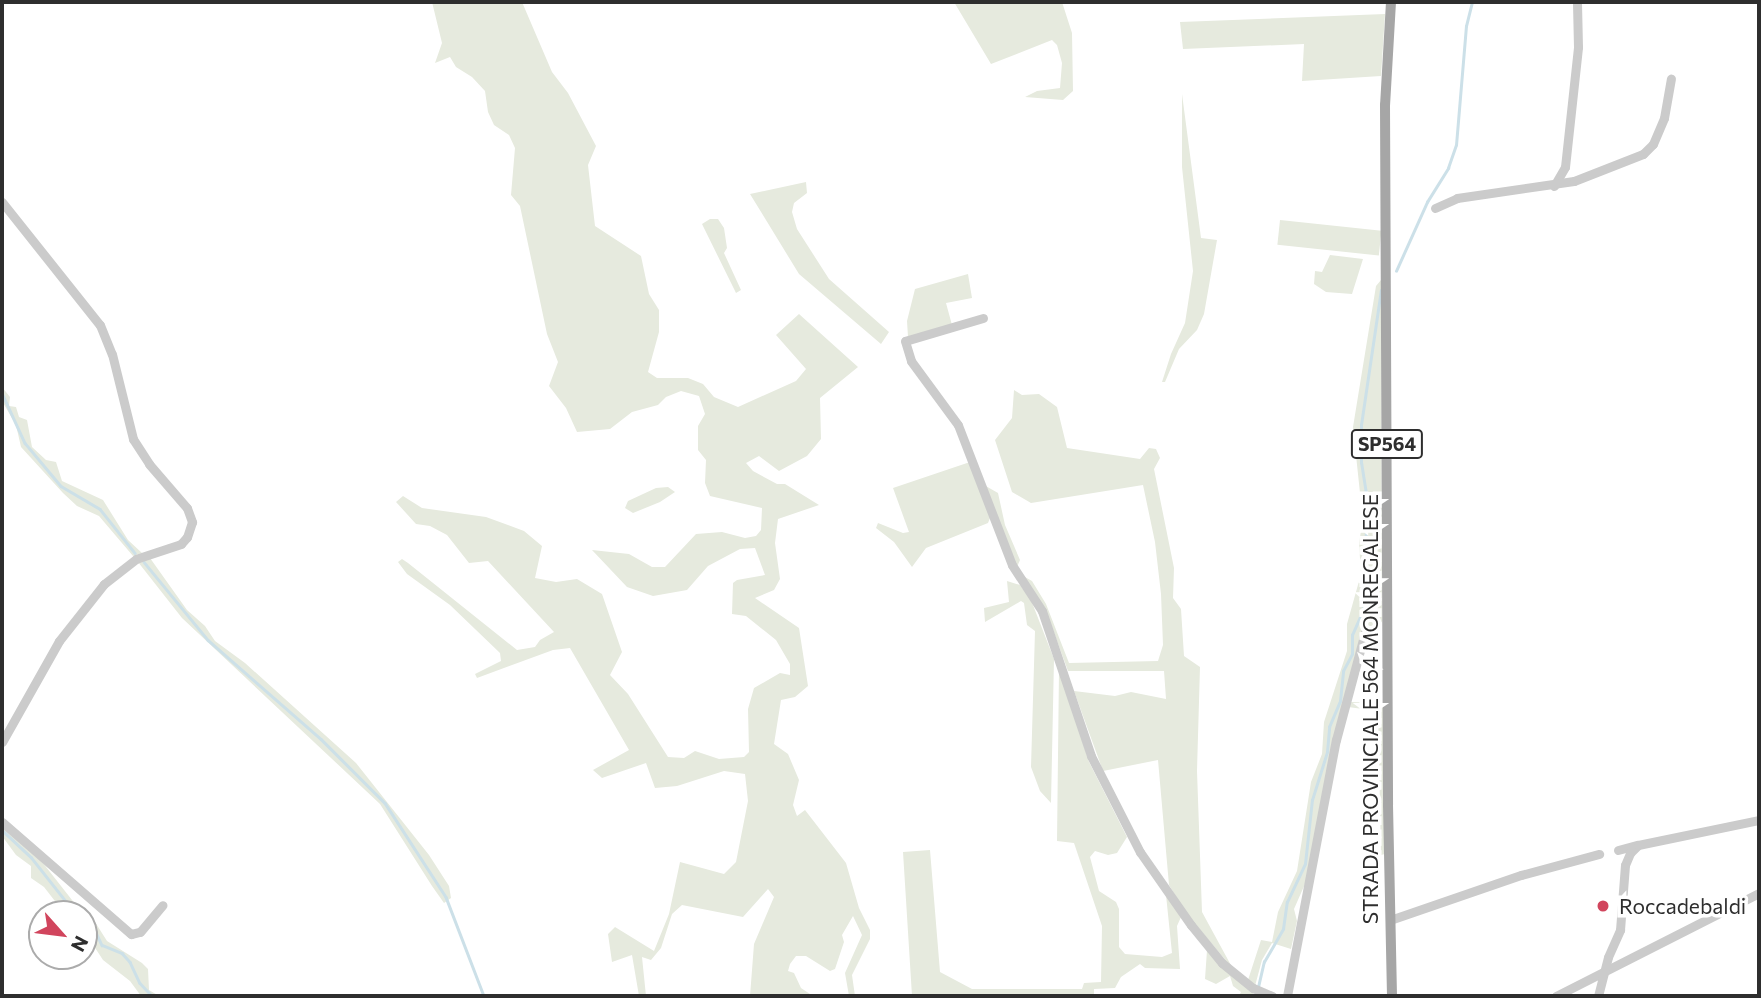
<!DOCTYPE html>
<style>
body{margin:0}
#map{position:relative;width:1761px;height:998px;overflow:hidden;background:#fff;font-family:Commissioner,sans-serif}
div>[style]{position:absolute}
.green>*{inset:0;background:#e6eade;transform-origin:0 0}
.stream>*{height:2.5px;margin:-1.25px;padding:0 1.25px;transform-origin:1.25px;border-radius:1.25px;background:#cce0e8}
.minor>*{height:9px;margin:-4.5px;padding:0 4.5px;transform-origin:4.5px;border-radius:4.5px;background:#cbcbcb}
.major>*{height:10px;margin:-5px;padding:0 5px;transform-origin:5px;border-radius:5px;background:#a6a6a6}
.dots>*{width:19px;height:19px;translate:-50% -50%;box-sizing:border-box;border:4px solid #fff;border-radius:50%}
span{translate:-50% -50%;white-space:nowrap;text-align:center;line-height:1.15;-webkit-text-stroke:7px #fff;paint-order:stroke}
.shield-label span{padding:2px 5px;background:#fff;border:2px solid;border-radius:5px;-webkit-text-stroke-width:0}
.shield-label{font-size:19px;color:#2e2e2e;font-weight:700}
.street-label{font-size:21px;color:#2e2e2e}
.poi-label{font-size:21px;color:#2e2e2e}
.left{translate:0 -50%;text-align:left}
.frame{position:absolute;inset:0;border:4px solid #2e2e2e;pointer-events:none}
.north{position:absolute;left:28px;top:900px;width:70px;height:70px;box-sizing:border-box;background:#fff;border:2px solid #ababab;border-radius:50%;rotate:118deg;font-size:19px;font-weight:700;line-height:28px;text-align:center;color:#2e2e2e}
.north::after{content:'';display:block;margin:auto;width:24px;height:32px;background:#d1455d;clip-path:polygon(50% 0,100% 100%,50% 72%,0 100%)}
</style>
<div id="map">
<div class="green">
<i style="clip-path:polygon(432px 2px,522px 2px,552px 72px,568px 93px,596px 146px,588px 165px,595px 226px,641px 256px,649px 294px,659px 310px,659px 332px,648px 372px,657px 378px,688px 378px,703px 384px,714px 397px,738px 407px,796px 381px,806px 369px,776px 335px,799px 314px,858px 367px,820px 398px,821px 439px,807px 456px,779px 471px,759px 456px,746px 463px,753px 471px,777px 484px,785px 484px,819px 505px,778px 519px,775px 543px,780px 579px,774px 590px,755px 598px,799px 628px,808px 686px,795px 697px,781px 700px,774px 744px,788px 754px,799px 780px,793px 805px,797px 816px,805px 810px,846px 863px,859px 908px,870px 930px,870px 939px,852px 975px,855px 996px,849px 996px,845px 973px,862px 935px,853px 916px,842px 935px,844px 942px,835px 969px,830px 971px,806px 956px,796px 956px,790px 964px,788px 971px,794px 973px,801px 988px,813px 996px,750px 996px,754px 944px,774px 897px,768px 889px,743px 917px,682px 905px,672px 914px,661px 948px,651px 960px,642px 957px,646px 996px,639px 996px,632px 955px,612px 962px,608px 934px,615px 927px,654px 951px,669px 914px,680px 862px,724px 874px,736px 862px,748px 801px,745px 774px,724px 771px,677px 786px,655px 788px,646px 763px,602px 778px,593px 770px,629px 750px,570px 648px,553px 650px,477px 678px,475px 674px,501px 661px,500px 653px,450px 605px,407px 574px,398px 562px,402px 559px,408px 563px,517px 650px,535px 647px,540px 640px,554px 632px,488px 561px,469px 563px,447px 535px,430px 526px,416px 524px,396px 502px,403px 496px,422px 508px,486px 517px,524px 531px,542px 546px,535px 578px,556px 582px,577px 579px,602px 594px,622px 652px,610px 675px,628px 694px,668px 757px,684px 758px,695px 751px,719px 759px,744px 757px,749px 752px,748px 709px,754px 688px,780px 673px,790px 675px,790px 664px,776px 640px,746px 616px,732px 614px,733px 583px,737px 580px,765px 575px,755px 548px,740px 549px,708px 566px,687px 590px,653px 596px,627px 587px,592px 550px,629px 554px,652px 567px,665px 567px,696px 534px,722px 532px,745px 538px,756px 536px,761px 530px,762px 508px,710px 496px,705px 483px,706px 460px,698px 450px,698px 426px,705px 414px,699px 396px,681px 391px,666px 397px,658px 405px,632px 412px,610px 429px,577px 432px,566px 408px,549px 386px,558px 362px,547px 334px,520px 206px,511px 195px,515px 148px,509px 135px,494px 125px,488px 112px,485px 91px,472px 77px,456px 67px,450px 57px,435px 63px,442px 43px)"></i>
<i style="clip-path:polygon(954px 2px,1062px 2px,1072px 33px,1073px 91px,1063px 100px,1025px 97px,1037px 91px,1060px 88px,1062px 63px,1057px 45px,1052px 40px,991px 64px)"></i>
<i style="clip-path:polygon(1385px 14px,1381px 76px,1302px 81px,1304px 44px,1183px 49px,1180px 22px)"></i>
<i style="clip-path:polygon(1182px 94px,1201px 238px,1217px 240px,1204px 314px,1197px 330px,1179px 349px,1165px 382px,1162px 382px,1171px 354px,1185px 323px,1193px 271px,1182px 167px)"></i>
<i style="clip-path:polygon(806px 182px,807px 193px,794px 203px,792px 212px,797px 229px,829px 279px,889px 332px,881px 344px,799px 274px,750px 194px)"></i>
<i style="clip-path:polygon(710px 219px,718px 219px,724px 228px,727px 248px,724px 253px,741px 290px,736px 293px,702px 224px)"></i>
<i style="left:1280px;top:220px;width:102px;height:25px;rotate:6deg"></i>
<i style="clip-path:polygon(1330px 255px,1363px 259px,1352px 294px,1326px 292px,1314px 284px,1315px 271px,1322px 272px)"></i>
<i style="clip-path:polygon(968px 274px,972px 298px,946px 303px,952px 325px,908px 337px,907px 321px,915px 289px)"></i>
<i style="clip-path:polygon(1381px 280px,1382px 622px,1362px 630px,1305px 884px,1294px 909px,1297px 921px,1291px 949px,1272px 943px,1262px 960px,1255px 986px,1248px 980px,1261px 940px,1272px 942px,1278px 912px,1297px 871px,1311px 782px,1322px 754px,1324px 722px,1347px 651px,1347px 624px,1361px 574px,1359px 543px,1365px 507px,1360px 493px,1353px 427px,1376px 286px)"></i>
<i style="clip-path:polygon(2px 387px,10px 397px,9px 406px,16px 407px,19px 417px,27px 420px,32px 447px,46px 460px,56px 462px,62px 481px,103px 500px,128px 540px,142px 553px,133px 556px,99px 516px,77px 506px,63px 493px,21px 447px,16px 425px,2px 401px)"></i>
<i style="clip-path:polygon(1014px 390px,1022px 395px,1039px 394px,1057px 407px,1067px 448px,1140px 459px,1149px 448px,1156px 449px,1160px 458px,1154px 469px,1174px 568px,1173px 598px,1181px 609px,1184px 656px,1200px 667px,1197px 771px,1202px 912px,1233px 969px,1186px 913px,1169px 885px,1158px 760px,1103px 771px,1074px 691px,1115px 696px,1131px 692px,1166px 699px,1164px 671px,1068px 671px,1049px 619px,1023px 576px,1032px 581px,1046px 604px,1069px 663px,1158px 661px,1163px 645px,1161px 594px,1155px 542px,1143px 485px,1031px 503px,1012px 492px,995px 440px,1012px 418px)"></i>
<i style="clip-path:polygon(970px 462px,990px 518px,988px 523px,926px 548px,912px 567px,894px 542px,876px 528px,878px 523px,903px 533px,909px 532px,893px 488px)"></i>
<i style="clip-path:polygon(984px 485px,998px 493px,1005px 525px,1020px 560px,1017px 567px)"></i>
<i style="clip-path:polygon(668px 487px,675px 492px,660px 502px,633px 513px,625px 508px,628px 501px,656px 488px)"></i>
<i style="clip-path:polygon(150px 558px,187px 610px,205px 626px,215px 641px,245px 663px,356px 763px,429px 855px,449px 886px,451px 898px,444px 903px,432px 886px,380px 804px,182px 618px,138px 562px)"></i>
<i style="clip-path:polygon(1007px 581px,1020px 585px,1031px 600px,1054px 659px,1051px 803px,1040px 791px,1031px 767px,1035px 631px,1027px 625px,1024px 603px,1021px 601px,985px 622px,984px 608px,1009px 602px)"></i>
<i style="clip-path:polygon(1059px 669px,1089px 762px,1127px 837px,1117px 853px,1108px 855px,1095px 851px,1090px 857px,1099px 891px,1116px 902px,1119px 909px,1119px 947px,1125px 954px,1162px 957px,1172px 953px,1166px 895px,1181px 917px,1177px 926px,1180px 969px,1145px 968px,1140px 964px,1121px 977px,1115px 988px,1094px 989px,1094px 996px,912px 996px,903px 852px,930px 850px,940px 972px,972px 989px,1082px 989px,1084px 983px,1101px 982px,1102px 926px,1074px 843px,1057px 841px)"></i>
<i style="clip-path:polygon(1350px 702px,1383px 703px,1385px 854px,1381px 855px,1378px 711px,1348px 707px)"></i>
<i style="clip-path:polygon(2px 825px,39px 858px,83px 914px,65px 914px,44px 887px,31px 878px,31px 866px,16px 855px,2px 836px)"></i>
<i style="clip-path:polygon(84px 915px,95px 922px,107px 941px,142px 963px,148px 969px,149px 990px,159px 996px,141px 996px,130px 981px,103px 960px,84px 931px)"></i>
<i style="clip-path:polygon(1207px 950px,1253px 992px,1253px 996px,1239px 996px,1241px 992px,1233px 986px,1230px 976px,1216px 984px,1205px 979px)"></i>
</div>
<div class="stream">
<i style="left:1396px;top:271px;width:76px;rotate:-65.8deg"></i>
<i style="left:1427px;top:202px;width:40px;rotate:-58deg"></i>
<i style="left:1448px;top:168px;width:24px;rotate:-71deg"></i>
<i style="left:1456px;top:145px;width:119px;rotate:-85.2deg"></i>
<i style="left:1466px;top:26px;width:25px;rotate:-76deg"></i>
<i style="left:2px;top:393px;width:55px;rotate:65.3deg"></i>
<i style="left:25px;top:443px;width:56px;rotate:50.1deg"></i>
<i style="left:61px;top:486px;width:45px;rotate:30.5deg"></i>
<i style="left:100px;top:509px;width:56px;rotate:51.5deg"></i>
<i style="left:144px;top:562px;width:101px;rotate:50.6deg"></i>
<i style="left:208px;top:640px;width:150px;rotate:41.2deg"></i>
<i style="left:321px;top:739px;width:91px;rotate:45deg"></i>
<i style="left:385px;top:803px;width:112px;rotate:57deg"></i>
<i style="left:446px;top:897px;width:106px;rotate:69deg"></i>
<i style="left:2px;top:830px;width:40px;rotate:43deg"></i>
<i style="left:31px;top:857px;width:73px;rotate:51.7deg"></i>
<i style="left:84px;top:920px;width:13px;rotate:39deg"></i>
<i style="left:94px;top:928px;width:19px;rotate:65deg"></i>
<i style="left:102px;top:945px;width:22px;rotate:22deg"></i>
<i style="left:122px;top:953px;width:12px;rotate:48deg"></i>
<i style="left:130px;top:962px;width:23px;rotate:65deg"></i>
<i style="left:140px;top:983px;width:18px;rotate:47deg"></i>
<i style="left:1258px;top:987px;width:26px;rotate:-77deg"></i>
<i style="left:1264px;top:962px;width:38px;rotate:-60deg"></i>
<i style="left:1283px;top:929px;width:27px;rotate:-82deg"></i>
<i style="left:1287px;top:902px;width:42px;rotate:-64.7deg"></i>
<i style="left:1305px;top:864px;width:64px;rotate:-83.8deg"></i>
<i style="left:1312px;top:800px;width:50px;rotate:-72.6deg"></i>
<i style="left:1327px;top:752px;width:25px;rotate:-85deg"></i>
<i style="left:1329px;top:727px;width:28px;rotate:-67deg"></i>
<i style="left:1340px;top:701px;width:30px;rotate:-84deg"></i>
<i style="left:1343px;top:671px;width:19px;rotate:-62deg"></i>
<i style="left:1352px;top:654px;width:19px;rotate:-90deg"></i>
<i style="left:1352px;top:635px;width:27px;rotate:-66deg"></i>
<i style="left:1363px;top:610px;width:110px;rotate:-87.9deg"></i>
<i style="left:1367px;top:500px;width:37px;rotate:-99deg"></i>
<i style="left:1361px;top:463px;width:38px;rotate:-90deg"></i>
<i style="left:1361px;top:425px;width:136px;rotate:-81.6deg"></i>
</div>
<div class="minor">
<i style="left:1554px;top:186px;width:22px;rotate:-60deg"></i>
<i style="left:1565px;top:167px;width:121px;rotate:-83.8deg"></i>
<i style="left:1578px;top:47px;width:45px;rotate:-91.3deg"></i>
<i style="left:2px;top:202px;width:157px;rotate:51.5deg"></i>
<i style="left:100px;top:325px;width:31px;rotate:68deg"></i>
<i style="left:112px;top:354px;width:88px;rotate:76.1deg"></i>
<i style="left:133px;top:439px;width:30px;rotate:57deg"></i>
<i style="left:149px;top:464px;width:58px;rotate:49.2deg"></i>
<i style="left:187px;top:508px;width:15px;rotate:70deg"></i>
<i style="left:192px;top:522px;width:16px;rotate:108deg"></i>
<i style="left:187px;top:537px;width:9px;rotate:131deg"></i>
<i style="left:181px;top:544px;width:47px;rotate:161.6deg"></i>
<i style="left:136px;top:559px;width:41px;rotate:142deg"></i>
<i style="left:104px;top:584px;width:73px;rotate:128.3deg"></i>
<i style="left:59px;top:641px;width:116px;rotate:119.4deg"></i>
<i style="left:1435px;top:208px;width:24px;rotate:-24deg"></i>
<i style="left:1457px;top:198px;width:118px;rotate:-8.3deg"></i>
<i style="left:1574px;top:181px;width:74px;rotate:-21.4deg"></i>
<i style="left:1643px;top:154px;width:14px;rotate:-45deg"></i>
<i style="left:1653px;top:144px;width:28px;rotate:-67deg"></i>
<i style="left:1664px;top:118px;width:40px;rotate:-80deg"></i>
<i style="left:983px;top:318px;width:81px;rotate:163.6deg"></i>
<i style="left:905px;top:341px;width:21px;rotate:73deg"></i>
<i style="left:911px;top:361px;width:79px;rotate:53.7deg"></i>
<i style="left:958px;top:425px;width:150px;rotate:68.9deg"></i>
<i style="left:1012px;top:565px;width:55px;rotate:56.9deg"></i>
<i style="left:1042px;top:611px;width:153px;rotate:71.3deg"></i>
<i style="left:1091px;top:756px;width:108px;rotate:63deg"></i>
<i style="left:1140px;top:852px;width:89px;rotate:55.1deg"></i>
<i style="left:1191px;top:925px;width:49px;rotate:50.8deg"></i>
<i style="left:1222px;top:963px;width:40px;rotate:39deg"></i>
<i style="left:1253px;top:988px;width:21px;rotate:23deg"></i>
<i style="left:2px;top:822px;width:171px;rotate:41deg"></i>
<i style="left:131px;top:934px;width:9px;rotate:-13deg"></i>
<i style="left:140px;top:932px;width:35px;rotate:-50deg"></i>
<i style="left:1618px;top:850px;width:20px;rotate:-15deg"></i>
<i style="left:1390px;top:920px;width:139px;rotate:-19deg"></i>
<i style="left:1521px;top:875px;width:81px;rotate:-15.1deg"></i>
<i style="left:1287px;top:996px;width:261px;rotate:-79.2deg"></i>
<i style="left:1336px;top:740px;width:112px;rotate:-75deg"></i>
<i style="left:1556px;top:996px;width:228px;rotate:-26.9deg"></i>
<i style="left:1598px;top:996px;width:40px;rotate:-75.6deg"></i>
<i style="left:1608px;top:957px;width:30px;rotate:-66deg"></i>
<i style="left:1620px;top:930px;width:65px;rotate:-85.6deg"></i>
<i style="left:1625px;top:865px;width:13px;rotate:-67deg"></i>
<i style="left:1630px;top:853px;width:11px;rotate:-45deg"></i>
<i style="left:1638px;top:845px;width:124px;rotate:-11.7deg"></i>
</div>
<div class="major">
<i style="left:1391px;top:2px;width:103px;rotate:93.3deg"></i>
<i style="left:1385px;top:105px;width:700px;rotate:89.75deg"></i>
<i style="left:1388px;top:805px;width:191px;rotate:88.8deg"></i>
</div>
<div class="dots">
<i style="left:1603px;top:906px;background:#d1455d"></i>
</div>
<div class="shield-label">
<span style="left:1387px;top:444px">SP564</span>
</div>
<div class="street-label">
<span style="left:1370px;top:709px;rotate:-90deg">STRADA PROVINCIALE 564 MONREGALESE</span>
</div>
<div class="poi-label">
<span class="left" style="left:1619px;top:906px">Roccadebaldi</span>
</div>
<div class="frame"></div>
<div class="north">N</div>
</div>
